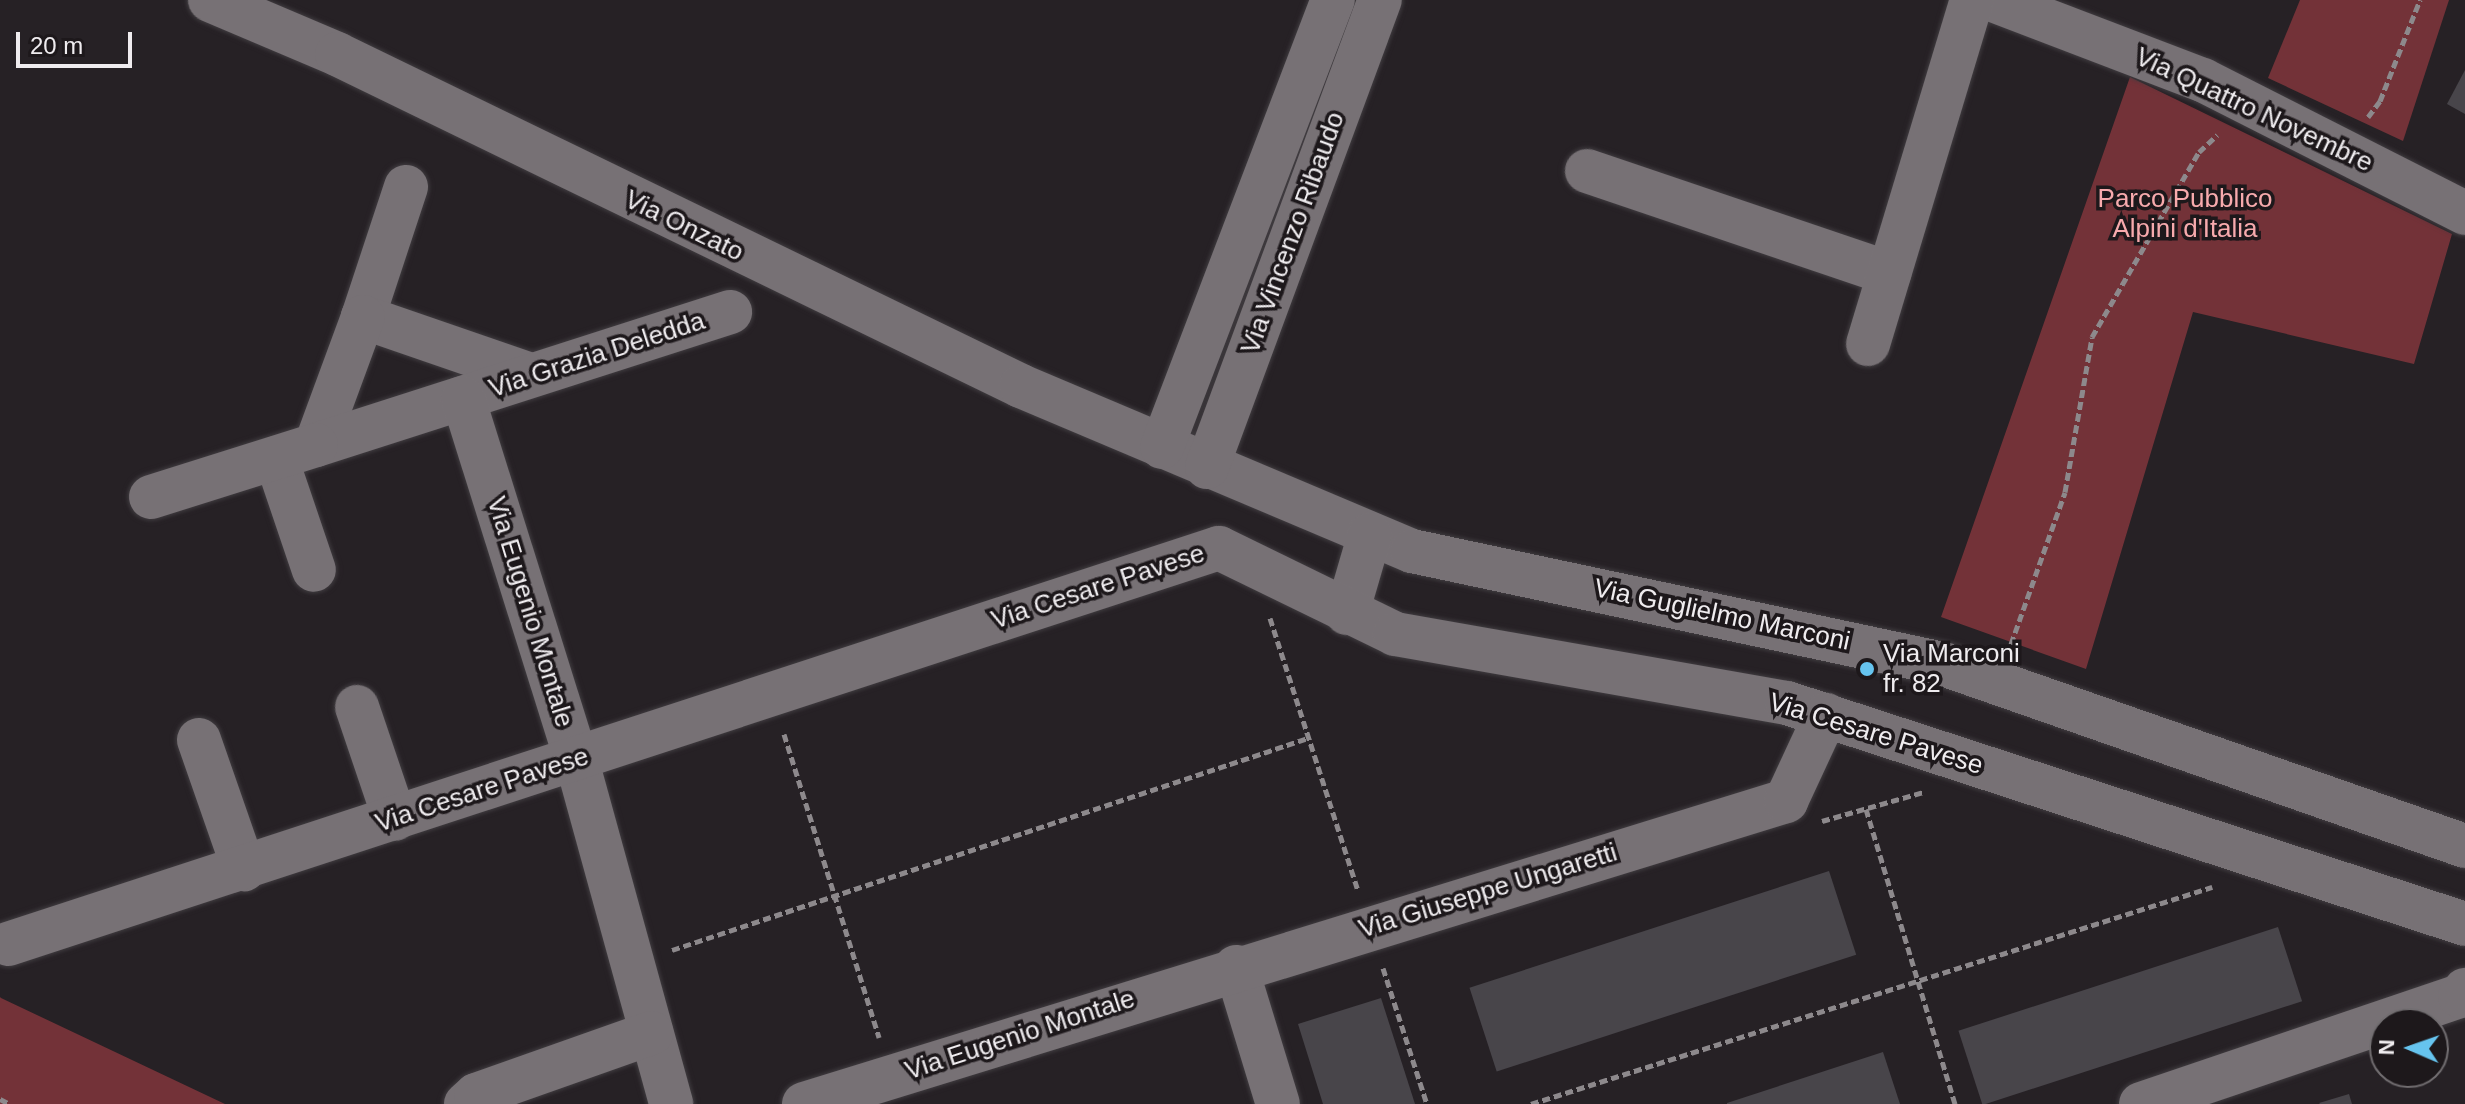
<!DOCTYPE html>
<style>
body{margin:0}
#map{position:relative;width:2465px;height:1104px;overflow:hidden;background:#262125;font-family:Helvetica,sans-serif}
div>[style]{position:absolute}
.green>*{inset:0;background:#733238}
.building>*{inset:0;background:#48454a;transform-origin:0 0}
.path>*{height:5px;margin-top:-2.5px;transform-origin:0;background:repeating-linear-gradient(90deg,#8d898c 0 8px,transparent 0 12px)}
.roads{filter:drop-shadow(0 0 2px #403c40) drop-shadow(0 0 2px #403c40)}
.street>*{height:44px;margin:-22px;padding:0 22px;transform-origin:22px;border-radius:22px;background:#777175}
.dots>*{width:22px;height:22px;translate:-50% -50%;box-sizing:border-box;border:4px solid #1d181b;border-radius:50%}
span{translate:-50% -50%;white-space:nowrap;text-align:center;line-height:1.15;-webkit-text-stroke:7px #1d181b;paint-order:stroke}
.street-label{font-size:26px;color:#efecef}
.park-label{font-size:26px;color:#f7aaad}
.poi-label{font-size:26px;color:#efecef}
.left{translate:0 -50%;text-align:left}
.north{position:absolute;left:2369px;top:1008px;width:80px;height:80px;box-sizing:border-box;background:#1d181b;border:2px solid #716d70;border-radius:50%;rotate:272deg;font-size:22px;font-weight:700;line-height:32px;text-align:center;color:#efecef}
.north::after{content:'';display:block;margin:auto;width:28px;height:36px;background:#66c4ef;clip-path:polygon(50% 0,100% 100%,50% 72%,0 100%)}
.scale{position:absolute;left:16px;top:32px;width:116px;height:36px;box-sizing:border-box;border:4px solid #efecef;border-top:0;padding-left:10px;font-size:24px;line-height:28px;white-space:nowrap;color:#efecef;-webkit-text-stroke:6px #1d181b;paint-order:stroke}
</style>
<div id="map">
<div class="green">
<i style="clip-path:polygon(2300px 0,2449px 0,2403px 141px,2268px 78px)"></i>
<i style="clip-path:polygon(2130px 77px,2452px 234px,2414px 364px,2193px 312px,2086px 669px,1941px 617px)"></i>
<i style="clip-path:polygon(0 997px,1px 998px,225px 1104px,0 1104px)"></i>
</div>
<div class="building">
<i style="clip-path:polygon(2465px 70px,2465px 114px,2447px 104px)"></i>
<i style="left:1829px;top:871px;width:88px;height:378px;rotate:72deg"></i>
<i style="left:2278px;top:927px;width:78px;height:336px;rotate:72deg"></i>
<i style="clip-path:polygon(1381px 998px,1415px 1104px,1323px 1104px,1298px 1024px)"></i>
<i style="clip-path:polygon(1883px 1052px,1900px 1104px,1727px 1104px,1727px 1103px)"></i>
<i style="clip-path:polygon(2349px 1094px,2352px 1104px,2320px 1104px,2319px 1103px)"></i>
</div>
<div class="path">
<i style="left:2368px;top:117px;width:20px;rotate:-53deg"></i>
<i style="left:2380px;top:101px;width:109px;rotate:-68.4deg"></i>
<i style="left:1270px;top:618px;width:286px;rotate:72.1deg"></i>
<i style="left:2011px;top:644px;width:161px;rotate:-70.4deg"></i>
<i style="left:2065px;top:492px;width:157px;rotate:-80.1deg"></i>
<i style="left:2092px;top:337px;width:214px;rotate:-60deg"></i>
<i style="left:2199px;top:152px;width:25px;rotate:-43deg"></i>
<i style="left:784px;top:734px;width:318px;rotate:72.6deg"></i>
<i style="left:1866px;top:809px;width:308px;rotate:73.2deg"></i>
<i style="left:1822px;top:821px;width:106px;rotate:-15.9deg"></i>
<i style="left:672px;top:950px;width:670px;rotate:-18.43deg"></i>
<i style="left:1383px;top:968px;width:143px;rotate:72.1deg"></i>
<i style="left:0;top:1099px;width:11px;rotate:27deg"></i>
<i style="left:1531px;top:1104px;width:715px;rotate:-17.67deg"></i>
</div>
<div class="roads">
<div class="street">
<i style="left:210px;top:0;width:138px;rotate:23deg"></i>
<i style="left:337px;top:54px;width:760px;rotate:25.89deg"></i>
<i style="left:1021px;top:386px;width:424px;rotate:22.9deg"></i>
<i style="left:1412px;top:551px;width:543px;rotate:12.01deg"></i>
<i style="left:1943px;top:664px;width:553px;rotate:19.22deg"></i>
<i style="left:1993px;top:0;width:225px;rotate:20.9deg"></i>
<i style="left:2203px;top:80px;width:294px;rotate:26.9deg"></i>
<i style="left:1587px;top:171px;width:319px;rotate:18.7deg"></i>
<i style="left:363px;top:317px;width:137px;rotate:-71.7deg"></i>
<i style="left:1868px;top:344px;width:359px;rotate:-73.2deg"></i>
<i style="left:531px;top:375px;width:178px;rotate:-161deg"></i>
<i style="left:363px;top:317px;width:136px;rotate:110.2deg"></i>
<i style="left:316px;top:445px;width:435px;rotate:-17.8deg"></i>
<i style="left:463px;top:398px;width:377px;rotate:72.6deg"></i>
<i style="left:576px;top:758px;width:359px;rotate:74.6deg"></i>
<i style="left:1162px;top:447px;width:479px;rotate:-69.1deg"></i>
<i style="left:276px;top:458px;width:118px;rotate:71.3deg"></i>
<i style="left:1207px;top:467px;width:498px;rotate:-69.7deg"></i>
<i style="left:151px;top:497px;width:173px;rotate:-17.5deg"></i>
<i style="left:1347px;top:613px;width:82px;rotate:-73.8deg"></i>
<i style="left:357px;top:707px;width:118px;rotate:71.3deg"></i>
<i style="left:199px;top:740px;width:137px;rotate:70.8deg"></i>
<i style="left:8px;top:944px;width:1274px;rotate:-18.11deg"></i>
<i style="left:1219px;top:548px;width:196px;rotate:26deg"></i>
<i style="left:1395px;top:634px;width:398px;rotate:10deg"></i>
<i style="left:1787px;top:703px;width:713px;rotate:18.05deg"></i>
<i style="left:1236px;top:967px;width:143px;rotate:73deg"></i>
<i style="left:466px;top:1104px;width:13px;rotate:-42deg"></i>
<i style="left:476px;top:1095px;width:186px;rotate:-19.5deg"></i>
<i style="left:804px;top:1104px;width:1028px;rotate:-17.15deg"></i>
<i style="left:1786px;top:801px;width:95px;rotate:-65.1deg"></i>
<i style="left:2141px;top:1104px;width:337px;rotate:-18.7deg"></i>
<i style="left:2460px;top:996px;width:8px;rotate:-50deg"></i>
</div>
</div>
<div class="dots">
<i style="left:1867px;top:669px;background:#66c4ef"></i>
</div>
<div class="street-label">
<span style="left:2254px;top:110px;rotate:25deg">Via Quattro Novembre</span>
<span style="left:684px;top:226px;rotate:26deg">Via Onzato</span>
<span style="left:1293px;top:233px;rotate:-70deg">Via Vincenzo Ribaudo</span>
<span style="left:597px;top:355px;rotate:-18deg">Via Grazia Deledda</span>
<span style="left:1098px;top:587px;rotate:-18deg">Via Cesare Pavese</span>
<span style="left:530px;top:612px;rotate:73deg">Via Eugenio Montale</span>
<span style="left:1722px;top:615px;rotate:12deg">Via Guglielmo Marconi</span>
<span style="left:1876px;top:734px;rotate:17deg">Via Cesare Pavese</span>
<span style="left:482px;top:790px;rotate:-18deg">Via Cesare Pavese</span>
<span style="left:1488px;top:891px;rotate:-17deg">Via Giuseppe Ungaretti</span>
<span style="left:1020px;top:1035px;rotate:-18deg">Via Eugenio Montale</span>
</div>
<div class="park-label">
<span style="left:2185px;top:214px">Parco Pubblico<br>Alpini d'Italia</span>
</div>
<div class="poi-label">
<span class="left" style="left:1883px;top:669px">Via Marconi<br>fr. 82</span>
</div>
<div class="north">N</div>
<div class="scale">20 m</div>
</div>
